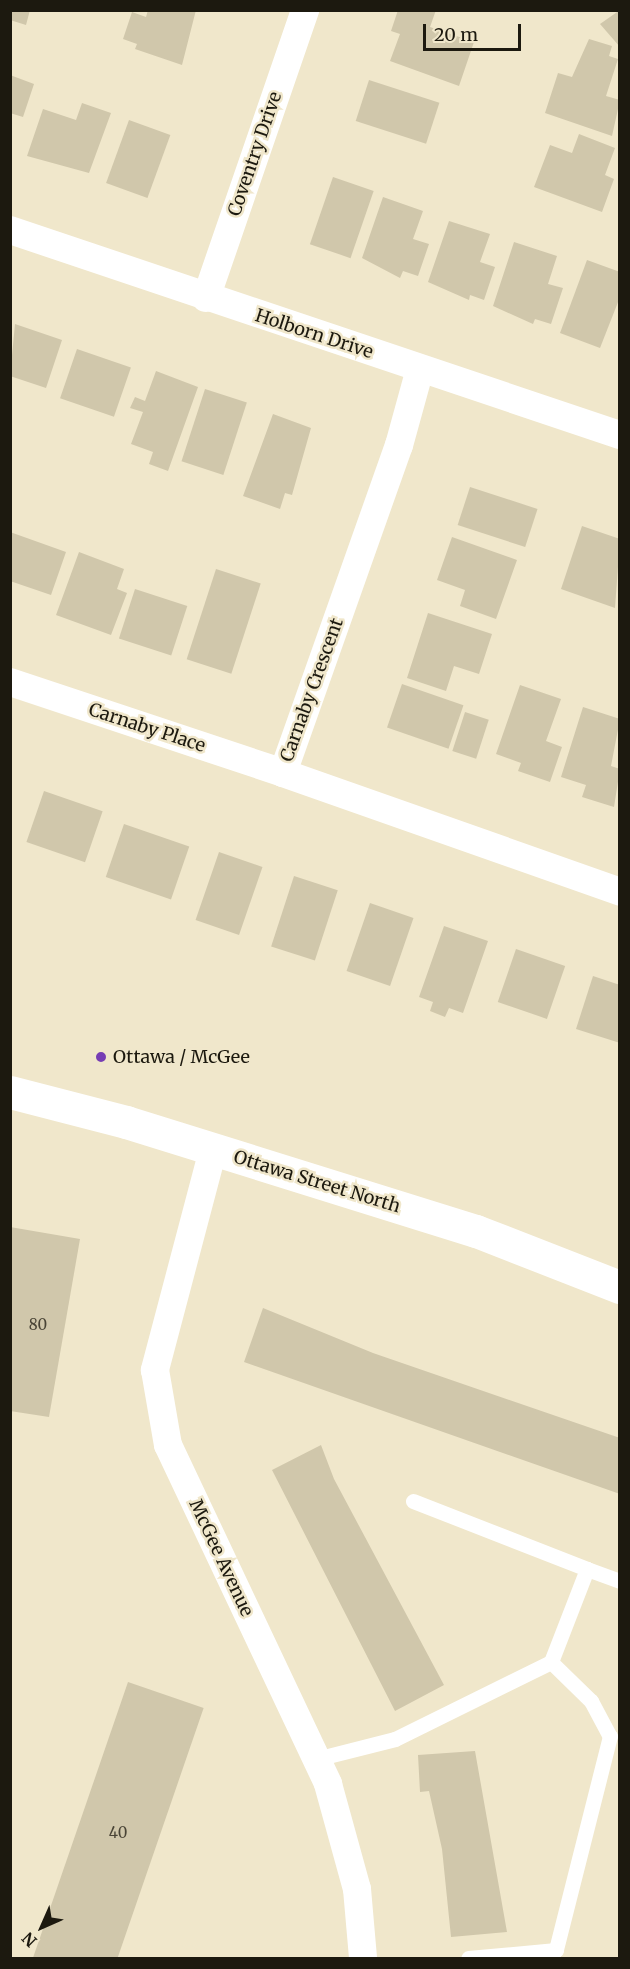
<!DOCTYPE html>
<style>
body{margin:0}
#map{position:relative;width:630px;height:1969px;overflow:hidden;background:#f0e7cb;font-family:Merriweather,serif}
div>[style]{position:absolute}
.building>*{inset:0;background:#d0c7ab;transform-origin:0 0}
.service>*{height:15px;margin:-7.5px;padding:0 7.5px;transform-origin:7.5px;border-radius:7.5px;background:#fff}
.minor>*{height:28px;margin:-14px;padding:0 14px;transform-origin:14px;border-radius:14px;background:#fff}
.secondary>*{height:33px;margin:-16.5px;padding:0 16.5px;transform-origin:16.5px;border-radius:16.5px;background:#fff}
.dots>*{width:16px;height:16px;translate:-50% -50%;box-sizing:border-box;border:3px solid #f0e7cb;border-radius:50%}
span{translate:-50% -50%;white-space:nowrap;text-align:center;line-height:1.15;-webkit-text-stroke:5px #f0e7cb;paint-order:stroke}
.number-label{font-size:15px;color:#494436}
.number-label span{-webkit-text-stroke-width:0}
.street-label{font-size:18px;color:#1c190f}
.poi-label{font-size:18px;color:#1c190f}
.left{translate:0 -50%;text-align:left}
.frame{position:absolute;inset:0;border:12px solid #1c190f;pointer-events:none}
.north{position:absolute;left:12px;top:1897px;width:60px;height:60px;-webkit-text-stroke:4px #f0e7cb;paint-order:stroke;rotate:225deg;font-size:16px;font-weight:700;line-height:24px;text-align:center;color:#1c190f}
.north::after{content:'';display:block;margin:auto;width:21px;height:27px;background:#1c190f;clip-path:polygon(50% 0,100% 100%,50% 72%,0 100%)}
.scale{position:absolute;left:423px;top:24px;width:98px;height:27px;box-sizing:border-box;border:3px solid #1c190f;border-top:0;padding-left:8px;font-size:18px;line-height:21px;white-space:nowrap;color:#1c190f;-webkit-text-stroke:4px #f0e7cb;paint-order:stroke}
</style>
<div id="map">
<div class="building">
<i style="clip-path:polygon(10px 10px,30px 10px,26px 25px,10px 20px)"></i>
<i style="clip-path:polygon(148px 10px,196px 10px,182px 65px,135px 49px,137px 44px,123px 39px,132px 12px,146px 17px)"></i>
<i style="clip-path:polygon(398px 10px,436px 10px,430px 27px,474px 42px,459px 86px,390px 61px,400px 34px,391px 31px)"></i>
<i style="clip-path:polygon(620px 10px,620px 47px,600px 24px)"></i>
<i style="clip-path:polygon(589px 39px,612px 46px,609px 56px,618px 59px,606px 96px,620px 100px,612px 136px,545px 113px,558px 73px,572px 77px)"></i>
<i style="clip-path:polygon(10px 75px,34px 84px,23px 117px,10px 113px)"></i>
<i style="left:369px;top:80px;width:74px;height:43px;rotate:18deg"></i>
<i style="clip-path:polygon(82px 103px,111px 113px,89px 173px,27px 156px,43px 109px,76px 120px)"></i>
<i style="left:129px;top:120px;width:44px;height:67px;rotate:20deg"></i>
<i style="clip-path:polygon(579px 134px,615px 148px,605px 175px,614px 179px,602px 212px,534px 187px,550px 145px,572px 153px)"></i>
<i style="left:333px;top:177px;width:43px;height:71px;rotate:19deg"></i>
<i style="clip-path:polygon(383px 197px,423px 211px,413px 239px,429px 244px,418px 276px,403px 271px,400px 278px,362px 258px)"></i>
<i style="clip-path:polygon(449px 221px,490px 234px,480px 262px,495px 267px,484px 300px,470px 295px,469px 300px,428px 282px)"></i>
<i style="clip-path:polygon(514px 242px,557px 256px,548px 284px,563px 288px,551px 324px,535px 319px,533px 324px,493px 306px)"></i>
<i style="clip-path:polygon(587px 260px,620px 272px,620px 297px,600px 348px,560px 333px)"></i>
<i style="clip-path:polygon(15px 324px,62px 340px,46px 388px,10px 376px)"></i>
<i style="left:77px;top:349px;width:57px;height:52px;rotate:19deg"></i>
<i style="clip-path:polygon(156px 371px,198px 387px,168px 471px,149px 464px,153px 452px,131px 444px,143px 412px,130px 408px,135px 397px,145px 401px)"></i>
<i style="left:205px;top:389px;width:44px;height:76px;rotate:18deg"></i>
<i style="clip-path:polygon(273px 414px,311px 428px,292px 495px,285px 493px,280px 509px,243px 496px)"></i>
<i style="left:470px;top:487px;width:71px;height:40px;rotate:18deg"></i>
<i style="clip-path:polygon(582px 526px,620px 539px,615px 608px,561px 589px)"></i>
<i style="clip-path:polygon(10px 532px,66px 552px,51px 595px,10px 581px)"></i>
<i style="clip-path:polygon(452px 537px,517px 560px,496px 619px,460px 606px,465px 590px,437px 580px)"></i>
<i style="clip-path:polygon(79px 552px,124px 569px,117px 589px,127px 593px,111px 635px,56px 615px)"></i>
<i style="left:216px;top:569px;width:47px;height:95px;rotate:18deg"></i>
<i style="left:135px;top:589px;width:55px;height:52px;rotate:18deg"></i>
<i style="clip-path:polygon(428px 613px,492px 634px,479px 674px,454px 666px,446px 691px,407px 678px)"></i>
<i style="left:402px;top:684px;width:65px;height:46px;rotate:19deg"></i>
<i style="clip-path:polygon(520px 685px,561px 699px,546px 741px,562px 747px,550px 782px,518px 771px,521px 763px,496px 754px)"></i>
<i style="clip-path:polygon(583px 707px,620px 719px,611px 766px,620px 769px,614px 807px,582px 797px,586px 785px,561px 777px)"></i>
<i style="left:465px;top:712px;width:25px;height:41px;rotate:18deg"></i>
<i style="left:44px;top:791px;width:62px;height:54px;rotate:19deg"></i>
<i style="left:124px;top:824px;width:69px;height:56px;rotate:19deg"></i>
<i style="left:219px;top:852px;width:46px;height:72px;rotate:19deg"></i>
<i style="left:294px;top:876px;width:46px;height:74px;rotate:18deg"></i>
<i style="left:370px;top:903px;width:46px;height:72px;rotate:19deg"></i>
<i style="clip-path:polygon(444px 926px,488px 941px,463px 1013px,449px 1008px,445px 1017px,430px 1011px,433px 1002px,419px 997px)"></i>
<i style="left:516px;top:949px;width:52px;height:56px;rotate:19deg"></i>
<i style="clip-path:polygon(593px 976px,620px 985px,620px 1043px,576px 1029px)"></i>
<i style="clip-path:polygon(10px 1227px,80px 1239px,49px 1417px,10px 1411px)"></i>
<i style="clip-path:polygon(263px 1308px,373px 1353px,620px 1438px,620px 1494px,244px 1362px)"></i>
<i style="clip-path:polygon(321px 1445px,334px 1479px,444px 1685px,395px 1711px,272px 1470px)"></i>
<i style="left:128px;top:1682px;width:80px;height:292px;rotate:19deg"></i>
<i style="clip-path:polygon(475px 1751px,507px 1932px,451px 1937px,442px 1849px,429px 1791px,420px 1792px,418px 1755px)"></i>
</div>
<div class="service">
<i style="left:413px;top:1501px;width:187px;rotate:21.3deg"></i>
<i style="left:587px;top:1569px;width:100px;rotate:111.2deg"></i>
<i style="left:587px;top:1569px;width:35px;rotate:20deg"></i>
<i style="left:316px;top:1759px;width:81px;rotate:-14.2deg"></i>
<i style="left:395px;top:1739px;width:174px;rotate:-26.3deg"></i>
<i style="left:551px;top:1662px;width:56px;rotate:44.3deg"></i>
<i style="left:591px;top:1701px;width:40px;rotate:62deg"></i>
<i style="left:610px;top:1736px;width:221px;rotate:104.2deg"></i>
<i style="left:556px;top:1950px;width:88px;rotate:174.8deg"></i>
</div>
<div class="minor">
<i style="left:10px;top:230px;width:644px;rotate:18.58deg"></i>
<i style="left:206px;top:298px;width:305px;rotate:-71deg"></i>
<i style="left:420px;top:369px;width:79px;rotate:105.4deg"></i>
<i style="left:399px;top:445px;width:348px;rotate:109.5deg"></i>
<i style="left:283px;top:773px;width:357px;rotate:19.4deg"></i>
<i style="left:10px;top:682px;width:288px;rotate:18.4deg"></i>
<i style="left:213px;top:1150px;width:228px;rotate:104.8deg"></i>
<i style="left:155px;top:1370px;width:76px;rotate:80.2deg"></i>
<i style="left:168px;top:1445px;width:375px;rotate:64.7deg"></i>
<i style="left:328px;top:1784px;width:109px;rotate:74.6deg"></i>
<i style="left:357px;top:1889px;width:69px;rotate:85deg"></i>
</div>
<div class="secondary">
<i style="left:10px;top:1092px;width:120px;rotate:14.5deg"></i>
<i style="left:126px;top:1122px;width:367px;rotate:17.3deg"></i>
<i style="left:476px;top:1231px;width:155px;rotate:21.3deg"></i>
</div>
<div class="dots">
<i style="left:101px;top:1057px;background:#763db4"></i>
</div>
<div class="number-label">
<span style="left:38px;top:1325px">80</span>
<span style="left:118px;top:1833px">40</span>
</div>
<div class="street-label">
<span style="left:255px;top:154px;rotate:-71deg">Coventry Drive</span>
<span style="left:314px;top:334px;rotate:18deg">Holborn Drive</span>
<span style="left:312px;top:690px;rotate:-70deg">Carnaby Crescent</span>
<span style="left:147px;top:728px;rotate:18deg">Carnaby Place</span>
<span style="left:317px;top:1182px;rotate:17deg">Ottawa Street North</span>
<span style="left:221px;top:1558px;rotate:65deg">McGee Avenue</span>
</div>
<div class="poi-label">
<span class="left" style="left:113px;top:1057px">Ottawa / McGee</span>
</div>
<div class="frame"></div>
<div class="north">N</div>
<div class="scale">20 m</div>
</div>
